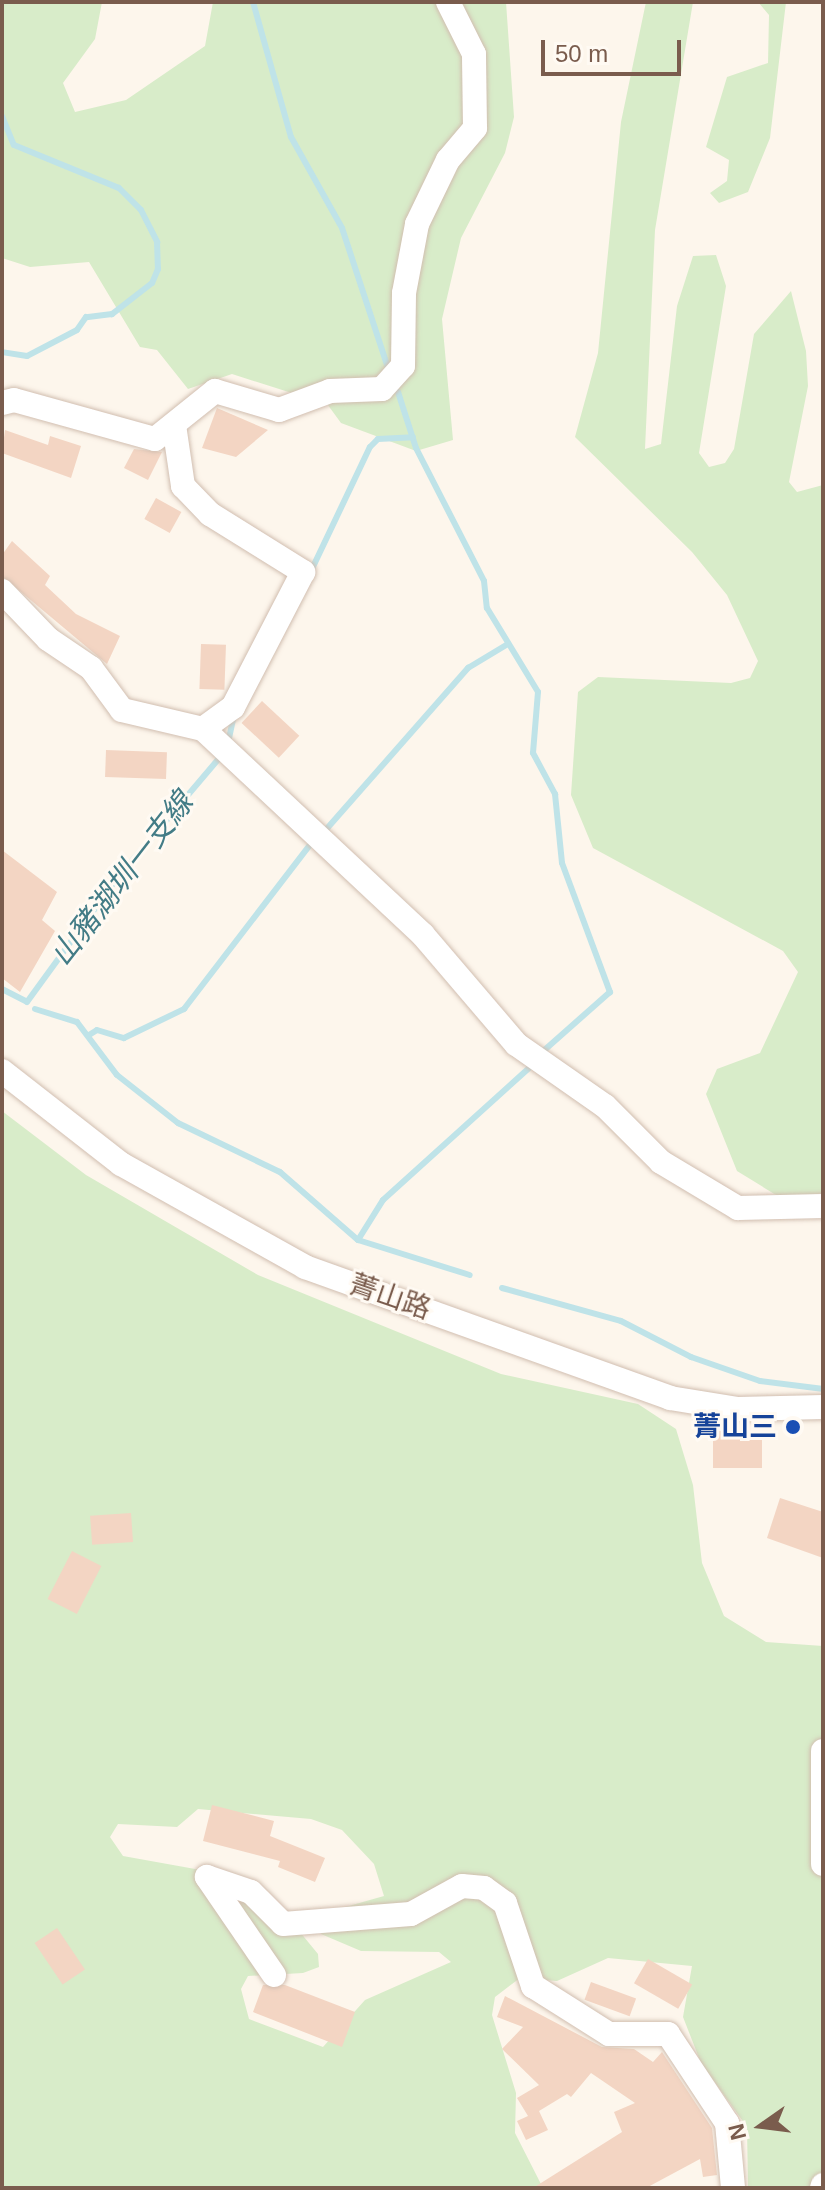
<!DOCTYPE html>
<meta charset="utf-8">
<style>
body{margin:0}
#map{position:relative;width:825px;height:2190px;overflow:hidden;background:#fdf6ec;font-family:Arial,"Noto Sans TC",sans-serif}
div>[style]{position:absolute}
.green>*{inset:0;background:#d8ecc9}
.stream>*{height:6px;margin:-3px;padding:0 3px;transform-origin:3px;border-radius:3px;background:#bfe3e8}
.building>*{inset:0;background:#f3d5c3;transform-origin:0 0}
.roads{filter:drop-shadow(0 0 2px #d1beb0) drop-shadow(0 0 2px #d1beb0)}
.minor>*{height:24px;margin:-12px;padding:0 12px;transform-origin:12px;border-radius:12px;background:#fff}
.dots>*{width:22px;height:22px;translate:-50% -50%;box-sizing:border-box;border:4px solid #fffaf3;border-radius:50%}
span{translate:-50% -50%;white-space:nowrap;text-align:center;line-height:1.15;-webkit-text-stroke:6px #fffaf3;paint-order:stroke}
.street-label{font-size:28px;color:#7a5c4d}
.transit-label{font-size:28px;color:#164399;font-weight:700}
.right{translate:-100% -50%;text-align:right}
.water-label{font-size:30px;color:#437c86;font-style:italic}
.frame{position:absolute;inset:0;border:4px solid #7a5c4d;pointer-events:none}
.north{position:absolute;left:721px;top:2086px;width:80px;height:80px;-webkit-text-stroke:6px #fffaf3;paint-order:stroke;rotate:256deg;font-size:22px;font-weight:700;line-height:32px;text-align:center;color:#7a5c4d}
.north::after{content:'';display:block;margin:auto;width:28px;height:36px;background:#7a5c4d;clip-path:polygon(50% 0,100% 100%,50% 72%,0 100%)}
.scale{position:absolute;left:541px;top:40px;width:140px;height:36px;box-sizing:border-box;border:4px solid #7a5c4d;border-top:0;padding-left:10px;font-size:24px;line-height:28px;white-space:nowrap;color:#7a5c4d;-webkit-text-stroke:6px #fffaf3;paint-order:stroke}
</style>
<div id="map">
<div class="green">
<i style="clip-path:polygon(2px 2px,102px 2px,95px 39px,63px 83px,75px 112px,126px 100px,205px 46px,213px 2px,506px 2px,514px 117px,505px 153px,461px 238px,442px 319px,453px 440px,416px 451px,341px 423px,314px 386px,298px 395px,232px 374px,188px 389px,157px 350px,140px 347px,89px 262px,30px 267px,2px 258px)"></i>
<i style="clip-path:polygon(646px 2px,693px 2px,655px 230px,645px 449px,661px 444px,677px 306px,693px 256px,716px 255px,726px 286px,699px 453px,709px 467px,725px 463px,734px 449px,754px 334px,791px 291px,806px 351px,808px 386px,789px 482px,797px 492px,823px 485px,823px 1193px,812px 1195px,776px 1195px,737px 1171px,706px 1094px,717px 1069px,760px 1053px,798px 972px,783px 951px,593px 848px,571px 795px,578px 692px,598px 677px,731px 683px,750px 678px,758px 661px,727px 595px,692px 552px,575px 437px,598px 353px,621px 122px)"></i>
<i style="clip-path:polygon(758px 2px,786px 2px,770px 138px,748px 192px,719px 203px,710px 193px,727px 181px,729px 160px,706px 147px,727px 77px,768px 63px,769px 15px)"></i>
<i style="clip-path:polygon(evenodd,2px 1111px,86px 1175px,258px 1275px,501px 1374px,638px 1404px,676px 1429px,693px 1485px,702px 1563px,724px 1616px,766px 1642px,823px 1646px,823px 2188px,748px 2188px,747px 2127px,701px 2063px,683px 2017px,692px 1966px,608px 1958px,557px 1981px,520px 1978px,495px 1997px,492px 2015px,516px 2093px,515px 2133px,543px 2188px,2px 2188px,2px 1111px,198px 1809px,311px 1819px,342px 1830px,374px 1864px,384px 1896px,324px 1913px,321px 1934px,361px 1951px,439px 1952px,451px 1962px,365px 2000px,323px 2047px,249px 2019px,241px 1989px,248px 1976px,303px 1973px,319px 1967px,318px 1954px,276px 1903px,234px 1876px,123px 1856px,110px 1837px,118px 1824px,177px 1827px,198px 1809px)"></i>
</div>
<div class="stream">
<i style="left:253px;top:2px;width:140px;rotate:74.3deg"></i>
<i style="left:291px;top:137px;width:104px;rotate:60.7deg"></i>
<i style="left:342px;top:228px;width:147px;rotate:71.8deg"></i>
<i style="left:2px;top:116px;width:31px;rotate:68deg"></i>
<i style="left:14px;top:145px;width:113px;rotate:22.3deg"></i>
<i style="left:119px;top:188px;width:31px;rotate:45deg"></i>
<i style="left:141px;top:210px;width:36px;rotate:63deg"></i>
<i style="left:157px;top:242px;width:27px;rotate:88deg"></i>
<i style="left:158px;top:269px;width:15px;rotate:113deg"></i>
<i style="left:152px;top:283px;width:51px;rotate:142.2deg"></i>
<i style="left:112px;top:314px;width:26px;rotate:173deg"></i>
<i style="left:86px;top:317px;width:16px;rotate:125deg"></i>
<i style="left:77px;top:330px;width:56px;rotate:152.5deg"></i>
<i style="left:27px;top:356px;width:25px;rotate:-171deg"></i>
<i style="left:398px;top:392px;width:59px;rotate:72.2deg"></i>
<i style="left:416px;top:448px;width:149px;rotate:62.9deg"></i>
<i style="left:484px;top:581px;width:27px;rotate:84deg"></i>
<i style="left:487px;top:608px;width:98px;rotate:58.7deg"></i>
<i style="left:538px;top:692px;width:61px;rotate:94.7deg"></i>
<i style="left:533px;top:753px;width:47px;rotate:61.8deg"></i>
<i style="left:555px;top:794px;width:69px;rotate:84.2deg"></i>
<i style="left:562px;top:863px;width:138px;rotate:69.6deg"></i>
<i style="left:610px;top:992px;width:92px;rotate:138.5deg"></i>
<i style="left:311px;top:571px;width:137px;rotate:-64.6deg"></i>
<i style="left:370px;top:447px;width:11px;rotate:-45deg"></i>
<i style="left:378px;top:439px;width:35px;rotate:-3deg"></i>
<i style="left:228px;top:743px;width:25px;rotate:-78deg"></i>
<i style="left:323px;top:833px;width:220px;rotate:-48.7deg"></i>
<i style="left:468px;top:668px;width:47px;rotate:-31deg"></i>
<i style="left:2px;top:989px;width:28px;rotate:27deg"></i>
<i style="left:27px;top:1002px;width:150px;rotate:-54deg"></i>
<i style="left:115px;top:881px;width:162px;rotate:-49.7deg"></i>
<i style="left:35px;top:1009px;width:44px;rotate:17.2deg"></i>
<i style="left:77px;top:1022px;width:66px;rotate:53deg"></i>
<i style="left:117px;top:1075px;width:78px;rotate:38.2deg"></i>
<i style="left:178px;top:1123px;width:113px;rotate:25.7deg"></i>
<i style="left:280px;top:1172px;width:103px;rotate:41.1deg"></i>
<i style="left:358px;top:1240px;width:117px;rotate:17.4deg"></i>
<i style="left:89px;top:1035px;width:9px;rotate:-32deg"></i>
<i style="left:97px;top:1030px;width:28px;rotate:17deg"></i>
<i style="left:124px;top:1038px;width:67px;rotate:-25.8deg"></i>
<i style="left:184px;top:1009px;width:205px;rotate:-52.5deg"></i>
<i style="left:358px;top:1240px;width:47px;rotate:-58deg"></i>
<i style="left:383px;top:1200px;width:198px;rotate:-42.1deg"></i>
<i style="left:502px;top:1288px;width:123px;rotate:15.5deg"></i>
<i style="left:621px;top:1321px;width:79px;rotate:27.2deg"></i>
<i style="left:691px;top:1357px;width:73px;rotate:19.2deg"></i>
<i style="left:760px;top:1381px;width:64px;rotate:7.2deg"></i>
</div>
<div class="building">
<i style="clip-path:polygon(217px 408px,268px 430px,236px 457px,202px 448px)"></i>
<i style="clip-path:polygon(5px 430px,48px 445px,50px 436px,81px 446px,71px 478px,2px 453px)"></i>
<i style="clip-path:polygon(134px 449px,162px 452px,148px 480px,124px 468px)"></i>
<i style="left:156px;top:498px;width:29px;height:24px;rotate:29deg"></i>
<i style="clip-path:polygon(12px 541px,50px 576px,45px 585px,76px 614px,120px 636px,107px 664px,2px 576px,2px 555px)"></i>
<i style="left:201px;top:644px;width:25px;height:45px;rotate:2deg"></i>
<i style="left:262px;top:701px;width:51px;height:30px;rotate:43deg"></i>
<i style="left:106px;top:750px;width:61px;height:27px;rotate:2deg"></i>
<i style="clip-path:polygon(2px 850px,57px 892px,42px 920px,55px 931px,20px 992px,2px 978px)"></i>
<i style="left:713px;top:1431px;width:49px;height:37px"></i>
<i style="clip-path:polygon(780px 1498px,823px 1512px,823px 1558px,767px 1538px)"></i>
<i style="left:131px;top:1513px;width:29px;height:41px;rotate:86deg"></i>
<i style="left:72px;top:1551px;width:33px;height:54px;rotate:27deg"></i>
<i style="clip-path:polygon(212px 1805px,274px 1821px,270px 1836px,325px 1858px,315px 1882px,278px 1867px,280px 1861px,203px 1841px)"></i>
<i style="left:57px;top:1928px;width:50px;height:27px;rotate:56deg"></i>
<i style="left:648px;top:1959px;width:51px;height:28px;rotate:30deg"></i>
<i style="left:591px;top:1982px;width:48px;height:19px;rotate:20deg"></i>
<i style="clip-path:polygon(263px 1985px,285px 1985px,355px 2012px,342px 2047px,253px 2012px)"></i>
<i style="clip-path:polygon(505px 1996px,602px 2047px,634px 2049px,653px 2062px,662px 2052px,712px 2128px,717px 2175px,703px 2177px,700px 2159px,646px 2188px,533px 2188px,622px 2132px,614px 2112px,635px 2103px,591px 2073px,571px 2097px,567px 2094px,539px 2111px,548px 2130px,526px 2140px,517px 2121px,528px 2116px,517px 2098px,539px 2085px,502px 2049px,523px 2027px,497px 2017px)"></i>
</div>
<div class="roads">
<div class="minor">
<i style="left:2px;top:403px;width:12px;rotate:-14deg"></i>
<i style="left:14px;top:400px;width:146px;rotate:15.5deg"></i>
<i style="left:155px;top:439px;width:77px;rotate:-38.7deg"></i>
<i style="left:215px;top:391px;width:67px;rotate:16.5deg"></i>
<i style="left:279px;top:410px;width:54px;rotate:-20.4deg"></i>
<i style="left:330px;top:391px;width:52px;rotate:-2.2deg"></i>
<i style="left:382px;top:389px;width:31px;rotate:-48deg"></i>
<i style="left:403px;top:366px;width:73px;rotate:-89.2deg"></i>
<i style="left:404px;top:293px;width:70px;rotate:-79.3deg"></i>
<i style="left:417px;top:224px;width:71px;rotate:-64.2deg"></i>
<i style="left:448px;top:160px;width:42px;rotate:-49.8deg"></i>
<i style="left:475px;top:128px;width:74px;rotate:-90.8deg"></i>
<i style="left:474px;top:54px;width:58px;rotate:-116.6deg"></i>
<i style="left:174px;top:425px;width:62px;rotate:81.6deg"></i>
<i style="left:183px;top:486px;width:39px;rotate:46deg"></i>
<i style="left:210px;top:514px;width:110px;rotate:31.9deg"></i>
<i style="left:303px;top:572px;width:152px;rotate:117.4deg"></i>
<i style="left:233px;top:707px;width:37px;rotate:144deg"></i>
<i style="left:2px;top:591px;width:66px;rotate:46.2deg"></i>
<i style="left:48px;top:639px;width:52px;rotate:34deg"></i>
<i style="left:91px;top:668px;width:52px;rotate:53.6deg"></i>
<i style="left:122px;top:710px;width:83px;rotate:13.2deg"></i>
<i style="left:203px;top:729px;width:301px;rotate:43.1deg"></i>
<i style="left:423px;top:935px;width:143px;rotate:49.5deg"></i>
<i style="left:516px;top:1044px;width:108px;rotate:34.9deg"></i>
<i style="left:605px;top:1106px;width:79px;rotate:45deg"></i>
<i style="left:661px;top:1162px;width:90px;rotate:30.9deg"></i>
<i style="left:738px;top:1208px;width:85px;rotate:-1.3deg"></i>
<i style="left:2px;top:1071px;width:151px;rotate:38deg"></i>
<i style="left:121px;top:1164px;width:211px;rotate:29.2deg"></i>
<i style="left:305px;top:1267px;width:388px;rotate:19.7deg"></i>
<i style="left:670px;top:1398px;width:69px;rotate:9.2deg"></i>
<i style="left:738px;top:1409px;width:85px;rotate:-1.3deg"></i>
<i style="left:823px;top:1751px;width:113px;rotate:90deg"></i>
<i style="left:274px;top:1975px;width:119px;rotate:-124.4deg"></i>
<i style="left:207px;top:1877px;width:46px;rotate:18.8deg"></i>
<i style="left:251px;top:1892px;width:45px;rotate:45deg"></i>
<i style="left:283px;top:1924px;width:128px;rotate:-4.5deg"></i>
<i style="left:411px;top:1914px;width:58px;rotate:-28.8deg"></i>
<i style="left:462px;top:1886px;width:22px;rotate:5deg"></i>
<i style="left:484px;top:1888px;width:26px;rotate:36deg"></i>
<i style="left:505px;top:1903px;width:88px;rotate:71.4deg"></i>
<i style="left:533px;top:1986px;width:90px;rotate:32.3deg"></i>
<i style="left:609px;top:2034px;width:59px"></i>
<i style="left:668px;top:2034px;width:107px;rotate:56.5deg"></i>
<i style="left:727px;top:2123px;width:65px;rotate:84.7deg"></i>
<i style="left:822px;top:2188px;width:3px;rotate:-72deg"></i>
</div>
</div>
<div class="dots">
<i style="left:793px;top:1427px;background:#1a4fb4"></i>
</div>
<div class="street-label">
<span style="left:390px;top:1297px;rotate:19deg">菁山路</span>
</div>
<div class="transit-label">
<span class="right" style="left:777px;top:1427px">菁山三</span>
</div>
<div class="water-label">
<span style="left:122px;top:879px;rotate:-52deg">山豬湖圳一支線</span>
</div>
<div class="frame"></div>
<div class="north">N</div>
<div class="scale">50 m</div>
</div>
